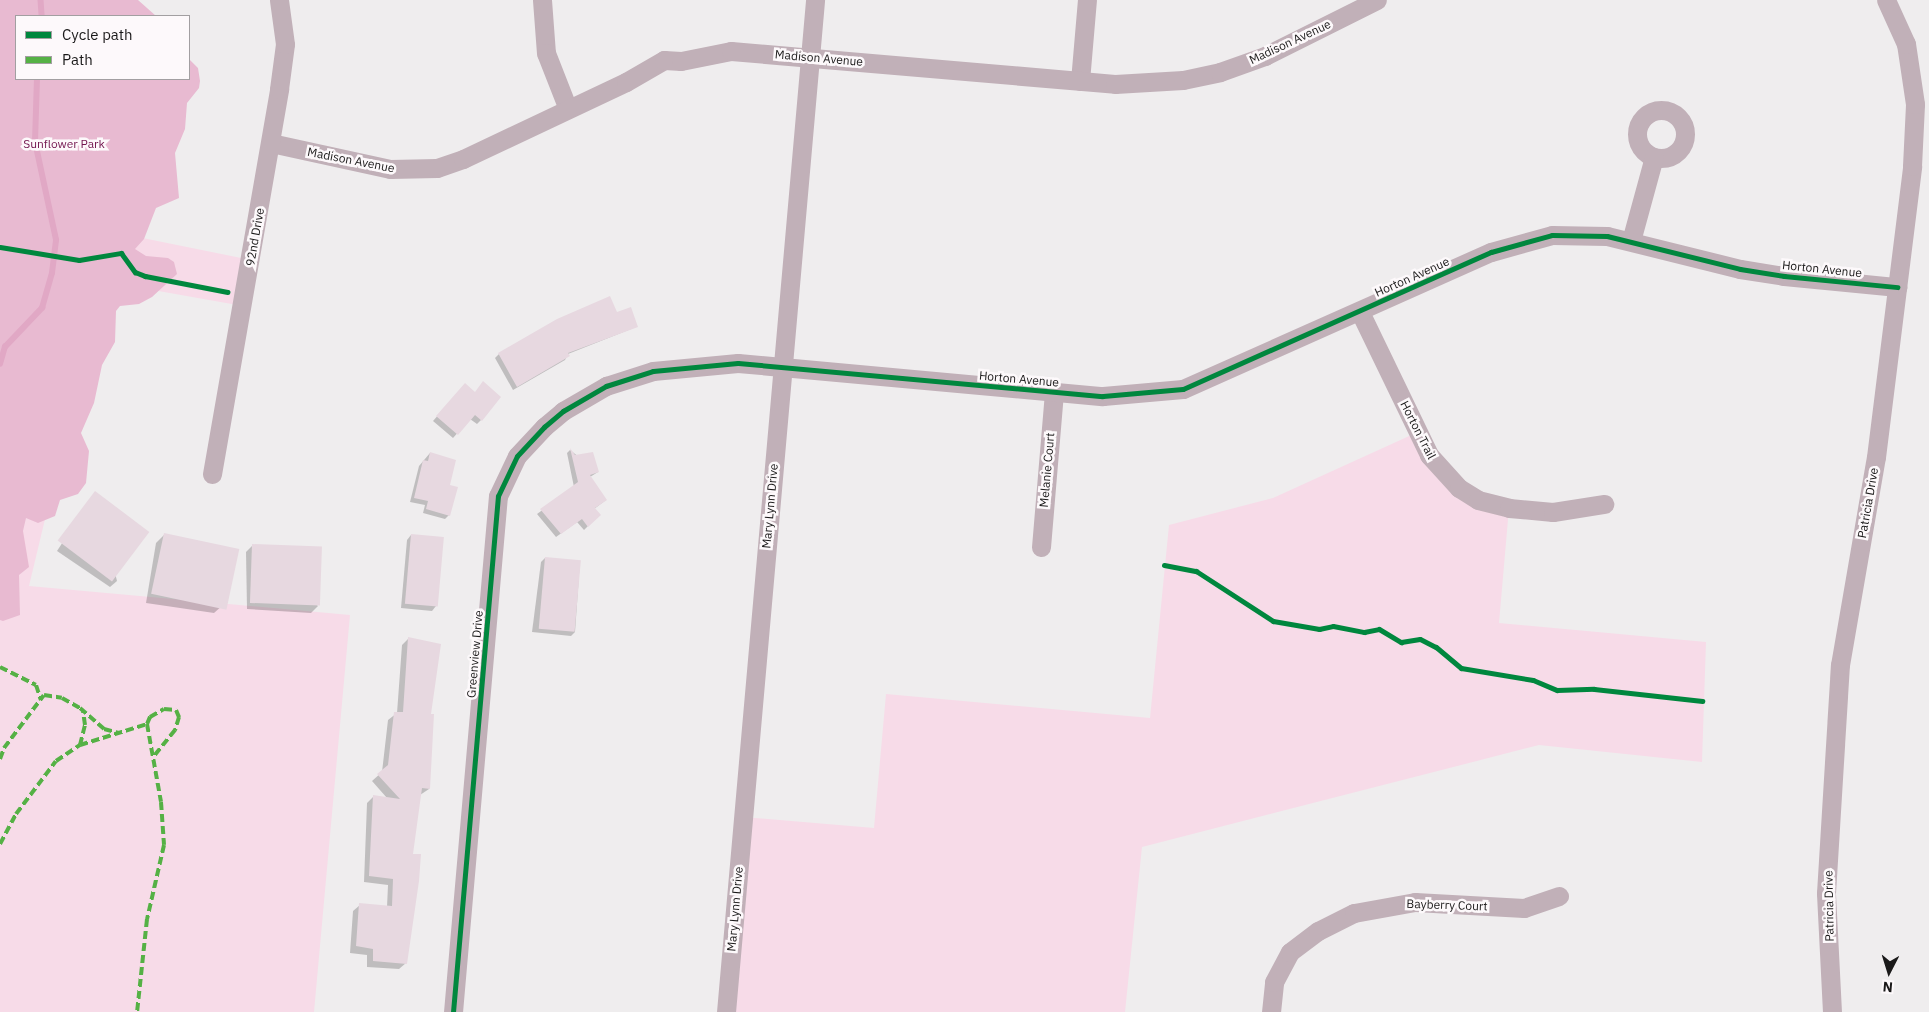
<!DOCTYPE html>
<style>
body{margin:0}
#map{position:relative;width:1929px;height:1012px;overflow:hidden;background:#efedee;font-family:"IBM Plex Sans",sans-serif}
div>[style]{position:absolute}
.green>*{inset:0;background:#f7dbe8}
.forest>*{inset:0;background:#e8bad1}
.shadow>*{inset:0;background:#0003}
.stream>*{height:5.5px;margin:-2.75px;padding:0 2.75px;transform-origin:2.75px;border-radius:2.75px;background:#e1a8c5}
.building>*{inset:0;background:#e7d8e0;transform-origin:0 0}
.street>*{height:19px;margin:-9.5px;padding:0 9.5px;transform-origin:9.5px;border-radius:9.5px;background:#c1b0b8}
.street>.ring{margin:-9.5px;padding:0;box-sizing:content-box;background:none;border:19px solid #c1b0b8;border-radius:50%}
.quiet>*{height:4px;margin-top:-2px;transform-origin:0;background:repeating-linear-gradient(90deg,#55b145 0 8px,transparent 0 12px)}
.cycleway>*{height:5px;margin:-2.5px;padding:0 2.5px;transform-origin:2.5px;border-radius:2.5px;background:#00873e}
span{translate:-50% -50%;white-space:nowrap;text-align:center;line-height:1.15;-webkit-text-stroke:5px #fdf9fb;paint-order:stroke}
.street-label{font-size:12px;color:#1a1919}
.park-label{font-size:12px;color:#73154f}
.legend{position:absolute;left:15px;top:15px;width:175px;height:65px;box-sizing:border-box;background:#fdf9fb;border:1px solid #a29fa1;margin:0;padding:6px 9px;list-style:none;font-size:15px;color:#1a1919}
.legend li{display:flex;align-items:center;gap:10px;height:25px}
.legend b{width:25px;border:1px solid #a29fa1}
.north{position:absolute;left:1864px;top:947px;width:50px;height:50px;-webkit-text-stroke:4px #fdf9fb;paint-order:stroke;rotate:185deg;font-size:14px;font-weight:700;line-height:20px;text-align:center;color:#1a1919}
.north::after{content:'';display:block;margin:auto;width:18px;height:22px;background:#1a1919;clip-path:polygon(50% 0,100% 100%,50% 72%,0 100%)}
</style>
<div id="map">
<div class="green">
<i style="clip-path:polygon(0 0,16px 16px,16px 79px,113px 232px,251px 260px,243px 306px,102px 281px,29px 586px,350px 615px,314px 1012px,0 1012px)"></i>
<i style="clip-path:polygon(1418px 432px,1442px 473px,1509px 508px,1499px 623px,1706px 642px,1702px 762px,1539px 745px,1142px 847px,1125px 1012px,726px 1012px,743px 817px,874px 828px,886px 694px,1150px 718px,1169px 525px,1273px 498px)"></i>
</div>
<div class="forest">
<i style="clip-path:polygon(0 0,138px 0,156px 16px,16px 16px,16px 79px,189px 79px,189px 59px,198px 68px,200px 81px,199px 88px,187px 103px,185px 129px,175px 153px,179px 198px,156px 208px,144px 239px,135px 249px,146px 256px,168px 258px,174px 262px,177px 274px,152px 297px,139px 304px,120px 306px,116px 311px,115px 342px,102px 365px,94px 403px,81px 433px,89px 451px,86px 483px,78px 494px,60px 500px,55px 516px,38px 523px,26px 518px,23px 531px,29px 567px,19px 575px,20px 615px,3px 621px,0 620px)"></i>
</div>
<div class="shadow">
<i style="clip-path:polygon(636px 327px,568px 354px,565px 360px,513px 390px,495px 358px,499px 354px)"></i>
<i style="clip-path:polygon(461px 389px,474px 393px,481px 420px,477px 424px,470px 419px,453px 438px,433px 421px)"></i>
<i style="clip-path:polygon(570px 450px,598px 472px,590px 477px,606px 500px,594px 509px,599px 515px,584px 530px,577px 522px,556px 537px,537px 514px,574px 487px,567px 453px)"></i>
<i style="clip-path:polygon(430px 453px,449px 485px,449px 515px,445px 519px,423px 513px,425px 505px,410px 502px,419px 466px)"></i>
<i style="clip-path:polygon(95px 493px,117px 581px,110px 587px,57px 551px)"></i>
<i style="clip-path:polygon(165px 534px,223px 605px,214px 613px,146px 603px,156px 543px)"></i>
<i style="clip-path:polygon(411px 535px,436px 606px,432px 611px,401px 608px,407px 540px)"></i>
<i style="clip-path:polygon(253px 545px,318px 606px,311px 613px,247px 609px,246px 552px)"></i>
<i style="clip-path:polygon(545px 558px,580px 561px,575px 632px,571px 636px,532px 632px,541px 562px)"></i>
<i style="clip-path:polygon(408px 639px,430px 715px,429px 789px,420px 795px,412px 855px,406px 963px,399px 969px,367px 967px,367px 955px,350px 953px,353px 911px,360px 905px,387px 907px,388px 885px,364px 882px,367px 803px,374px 796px,387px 798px,372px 781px,382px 772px,388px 720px,397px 713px,402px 645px)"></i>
</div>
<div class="stream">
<i style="left:41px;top:0;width:16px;rotate:86deg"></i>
<i style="left:0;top:364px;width:18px;rotate:-74deg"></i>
<i style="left:5px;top:347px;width:54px;rotate:-46.5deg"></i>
<i style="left:42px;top:308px;width:36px;rotate:-74deg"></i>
<i style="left:52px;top:273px;width:33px;rotate:-83deg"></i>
<i style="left:56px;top:240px;width:100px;rotate:-102.1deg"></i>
<i style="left:35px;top:142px;width:63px;rotate:-88.2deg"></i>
</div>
<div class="building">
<i style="clip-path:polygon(610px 296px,617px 312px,631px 307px,638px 327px,568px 353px,570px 356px,517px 387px,498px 353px,557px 319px)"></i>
<i style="clip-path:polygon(483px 381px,501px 397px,482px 421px,475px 415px,458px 435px,436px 416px,465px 383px,475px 392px)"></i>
<i style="clip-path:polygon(570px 448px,575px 455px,593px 452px,599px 472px,590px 475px,607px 500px,595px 508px,601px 515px,588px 527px,582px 519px,561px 534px,540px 509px,578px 482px)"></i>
<i style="clip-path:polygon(430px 452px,456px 460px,450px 485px,458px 487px,450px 516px,426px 509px,428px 501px,414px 498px,423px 460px,428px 461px)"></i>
<i style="left:95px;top:491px;width:68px;height:62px;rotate:37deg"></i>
<i style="left:164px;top:533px;width:77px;height:62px;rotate:12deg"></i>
<i style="left:411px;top:534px;width:33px;height:70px;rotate:5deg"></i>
<i style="left:252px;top:544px;width:70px;height:59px;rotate:2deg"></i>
<i style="left:545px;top:557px;width:36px;height:72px;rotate:5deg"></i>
<i style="clip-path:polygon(408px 637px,441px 644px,431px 714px,434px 714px,430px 789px,422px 788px,413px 854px,421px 854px,419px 881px,407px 964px,373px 961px,373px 949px,356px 946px,359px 903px,392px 906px,393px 879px,369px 876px,373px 795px,400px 799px,377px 774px,388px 765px,394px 712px,403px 712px)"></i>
</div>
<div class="street">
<i style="left:542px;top:0;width:53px;rotate:85.7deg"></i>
<i style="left:546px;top:53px;width:60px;rotate:68.6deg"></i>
<i style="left:1080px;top:81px;width:81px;rotate:-85.1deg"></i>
<i class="ring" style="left:1637px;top:110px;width:29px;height:29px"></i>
<i style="left:271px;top:143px;width:122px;rotate:12.3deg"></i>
<i style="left:390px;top:169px;width:47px;rotate:-1.2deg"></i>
<i style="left:437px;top:168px;width:28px;rotate:-19deg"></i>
<i style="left:463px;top:159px;width:180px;rotate:-25.3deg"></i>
<i style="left:626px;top:82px;width:44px;rotate:-30.1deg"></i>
<i style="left:664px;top:60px;width:17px;rotate:3deg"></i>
<i style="left:681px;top:61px;width:51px;rotate:-11.3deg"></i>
<i style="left:731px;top:51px;width:385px;rotate:4.9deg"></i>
<i style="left:1115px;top:84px;width:68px;rotate:-3.4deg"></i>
<i style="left:1183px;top:80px;width:38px;rotate:-12deg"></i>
<i style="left:1220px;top:72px;width:48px;rotate:-19.6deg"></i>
<i style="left:1265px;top:56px;width:125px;rotate:-26.6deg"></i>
<i style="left:1631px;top:241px;width:87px;rotate:-74.7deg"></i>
<i style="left:1360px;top:312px;width:159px;rotate:64.2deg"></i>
<i style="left:1429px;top:455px;width:45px;rotate:47.7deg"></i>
<i style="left:1459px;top:488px;width:22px;rotate:32deg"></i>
<i style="left:1478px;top:500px;width:32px;rotate:14deg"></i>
<i style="left:1509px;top:508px;width:44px;rotate:5.2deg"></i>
<i style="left:1553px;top:512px;width:52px;rotate:-8.9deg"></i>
<i style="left:212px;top:474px;width:391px;rotate:-80.1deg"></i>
<i style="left:279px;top:89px;width:45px;rotate:-82.4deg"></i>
<i style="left:285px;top:44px;width:44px;rotate:-97.8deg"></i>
<i style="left:1041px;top:547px;width:155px;rotate:-85.2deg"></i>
<i style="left:453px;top:1012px;width:518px;rotate:-85.02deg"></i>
<i style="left:498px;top:496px;width:44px;rotate:-64.6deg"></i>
<i style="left:517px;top:456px;width:40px;rotate:-47deg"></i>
<i style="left:544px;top:427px;width:25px;rotate:-40deg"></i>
<i style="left:563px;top:411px;width:50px;rotate:-30.2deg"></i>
<i style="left:606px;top:386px;width:49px;rotate:-17.7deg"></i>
<i style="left:653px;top:371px;width:85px;rotate:-5.4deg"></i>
<i style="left:738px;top:363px;width:366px;rotate:5.2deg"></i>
<i style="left:1103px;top:396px;width:80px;rotate:-5deg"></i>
<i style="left:1183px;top:389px;width:337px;rotate:-24deg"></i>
<i style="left:1491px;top:252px;width:63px;rotate:-15.6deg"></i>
<i style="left:1552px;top:235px;width:55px;rotate:1deg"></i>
<i style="left:1607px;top:236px;width:137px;rotate:13.9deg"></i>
<i style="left:1740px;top:269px;width:45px;rotate:9deg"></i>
<i style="left:1784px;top:276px;width:114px;rotate:5.6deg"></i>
<i style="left:726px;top:1012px;width:1016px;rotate:-84.97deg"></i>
<i style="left:1271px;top:1012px;width:30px;rotate:-84deg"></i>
<i style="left:1274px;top:982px;width:34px;rotate:-62deg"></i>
<i style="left:1290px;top:952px;width:35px;rotate:-37deg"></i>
<i style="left:1318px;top:931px;width:40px;rotate:-26.6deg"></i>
<i style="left:1354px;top:913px;width:62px;rotate:-10.2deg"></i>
<i style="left:1415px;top:902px;width:109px;rotate:3.2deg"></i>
<i style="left:1524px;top:908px;width:37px;rotate:-19deg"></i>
<i style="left:1832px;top:1012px;width:119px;rotate:-92.9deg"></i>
<i style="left:1826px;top:893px;width:228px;rotate:-86.5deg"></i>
<i style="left:1840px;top:665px;width:211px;rotate:-80.2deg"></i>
<i style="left:1876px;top:457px;width:293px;rotate:-82.9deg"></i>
<i style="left:1912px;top:166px;width:62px;rotate:-87.2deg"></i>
<i style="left:1915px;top:104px;width:61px;rotate:-98.5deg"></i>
<i style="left:1906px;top:44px;width:48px;rotate:-114.4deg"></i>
</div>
<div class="quiet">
<i style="left:0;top:667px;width:40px;rotate:26.6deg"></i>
<i style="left:36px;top:685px;width:16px;rotate:72deg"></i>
<i style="left:147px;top:724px;width:8px;rotate:-67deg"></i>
<i style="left:150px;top:717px;width:16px;rotate:-30deg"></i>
<i style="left:164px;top:709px;width:12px;rotate:5deg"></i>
<i style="left:176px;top:710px;width:8px;rotate:67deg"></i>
<i style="left:179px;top:717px;width:14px;rotate:107deg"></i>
<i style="left:175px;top:730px;width:35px;rotate:129deg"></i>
<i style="left:80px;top:745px;width:21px;rotate:-76deg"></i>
<i style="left:85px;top:725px;width:14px;rotate:-98deg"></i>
<i style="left:0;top:759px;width:12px;rotate:-70deg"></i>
<i style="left:4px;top:748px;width:66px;rotate:-53deg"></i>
<i style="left:44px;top:695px;width:18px;rotate:9deg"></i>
<i style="left:62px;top:698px;width:21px;rotate:29deg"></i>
<i style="left:80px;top:708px;width:32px;rotate:41deg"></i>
<i style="left:104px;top:729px;width:16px;rotate:15deg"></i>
<i style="left:0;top:844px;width:34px;rotate:-62deg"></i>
<i style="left:16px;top:814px;width:66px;rotate:-53deg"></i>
<i style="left:56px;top:761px;width:29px;rotate:-34deg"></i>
<i style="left:80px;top:745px;width:70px;rotate:-17.4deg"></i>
<i style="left:147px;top:724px;width:79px;rotate:79.8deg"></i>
<i style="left:161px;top:802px;width:43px;rotate:86deg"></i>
<i style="left:164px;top:845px;width:76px;rotate:102.9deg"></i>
<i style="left:147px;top:919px;width:94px;rotate:96.1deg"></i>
</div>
<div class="cycleway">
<i style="left:0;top:247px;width:80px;rotate:9.3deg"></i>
<i style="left:79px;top:260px;width:43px;rotate:-9.5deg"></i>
<i style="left:121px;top:253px;width:24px;rotate:54deg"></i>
<i style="left:135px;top:272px;width:11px;rotate:22deg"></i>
<i style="left:145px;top:276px;width:84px;rotate:11deg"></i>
<i style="left:1164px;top:565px;width:33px;rotate:11deg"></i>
<i style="left:1196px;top:571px;width:92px;rotate:33deg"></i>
<i style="left:1273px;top:621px;width:47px;rotate:9.9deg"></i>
<i style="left:1319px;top:629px;width:14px;rotate:-12deg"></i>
<i style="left:1333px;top:626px;width:32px;rotate:11deg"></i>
<i style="left:1364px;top:632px;width:15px;rotate:-11deg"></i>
<i style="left:1379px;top:629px;width:26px;rotate:31deg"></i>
<i style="left:1401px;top:642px;width:19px;rotate:-9deg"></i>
<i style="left:1420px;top:639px;width:18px;rotate:27deg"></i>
<i style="left:1436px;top:647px;width:33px;rotate:40deg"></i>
<i style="left:1461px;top:668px;width:73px;rotate:9.5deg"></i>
<i style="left:1533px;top:680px;width:26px;rotate:23deg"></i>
<i style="left:1557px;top:690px;width:37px;rotate:-2deg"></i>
<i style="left:1594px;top:689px;width:109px;rotate:6.3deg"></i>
<i style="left:453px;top:1012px;width:518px;rotate:-85.02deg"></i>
<i style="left:498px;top:496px;width:44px;rotate:-64.6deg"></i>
<i style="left:517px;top:456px;width:40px;rotate:-47deg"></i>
<i style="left:544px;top:427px;width:25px;rotate:-40deg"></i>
<i style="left:563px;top:411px;width:50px;rotate:-30.2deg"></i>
<i style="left:606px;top:386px;width:49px;rotate:-17.7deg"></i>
<i style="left:653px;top:371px;width:85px;rotate:-5.4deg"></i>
<i style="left:738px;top:363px;width:366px;rotate:5.2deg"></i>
<i style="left:1103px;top:396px;width:80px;rotate:-5deg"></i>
<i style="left:1183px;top:389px;width:337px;rotate:-24deg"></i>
<i style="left:1491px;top:252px;width:63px;rotate:-15.6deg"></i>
<i style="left:1552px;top:235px;width:55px;rotate:1deg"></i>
<i style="left:1607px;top:236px;width:137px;rotate:13.9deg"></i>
<i style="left:1740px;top:269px;width:45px;rotate:9deg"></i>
<i style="left:1784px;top:276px;width:114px;rotate:5.6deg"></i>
</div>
<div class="street-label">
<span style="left:1290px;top:42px;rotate:-25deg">Madison Avenue</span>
<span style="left:819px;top:58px;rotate:5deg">Madison Avenue</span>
<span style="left:351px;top:160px;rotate:11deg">Madison Avenue</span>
<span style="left:255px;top:237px;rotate:-80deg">92nd Drive</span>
<span style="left:1822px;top:269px;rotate:6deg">Horton Avenue</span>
<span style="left:1412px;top:277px;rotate:-24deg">Horton Avenue</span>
<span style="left:1019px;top:379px;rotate:5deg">Horton Avenue</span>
<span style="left:1418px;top:430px;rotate:63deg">Horton Trail</span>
<span style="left:1047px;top:470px;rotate:-85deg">Melanie Court</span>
<span style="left:1868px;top:503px;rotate:-80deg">Patricia Drive</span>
<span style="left:770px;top:506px;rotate:-85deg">Mary Lynn Drive</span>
<span style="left:475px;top:654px;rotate:-85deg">Greenview Drive</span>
<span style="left:1447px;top:905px;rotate:2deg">Bayberry Court</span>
<span style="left:1829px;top:906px;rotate:-91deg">Patricia Drive</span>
<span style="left:735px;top:909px;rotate:-85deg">Mary Lynn Drive</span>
</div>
<div class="park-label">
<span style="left:64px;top:144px">Sunflower Park</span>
</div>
<ul class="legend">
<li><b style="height:6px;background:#00873e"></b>Cycle path</li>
<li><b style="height:6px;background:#55b145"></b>Path</li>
</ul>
<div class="north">N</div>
</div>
